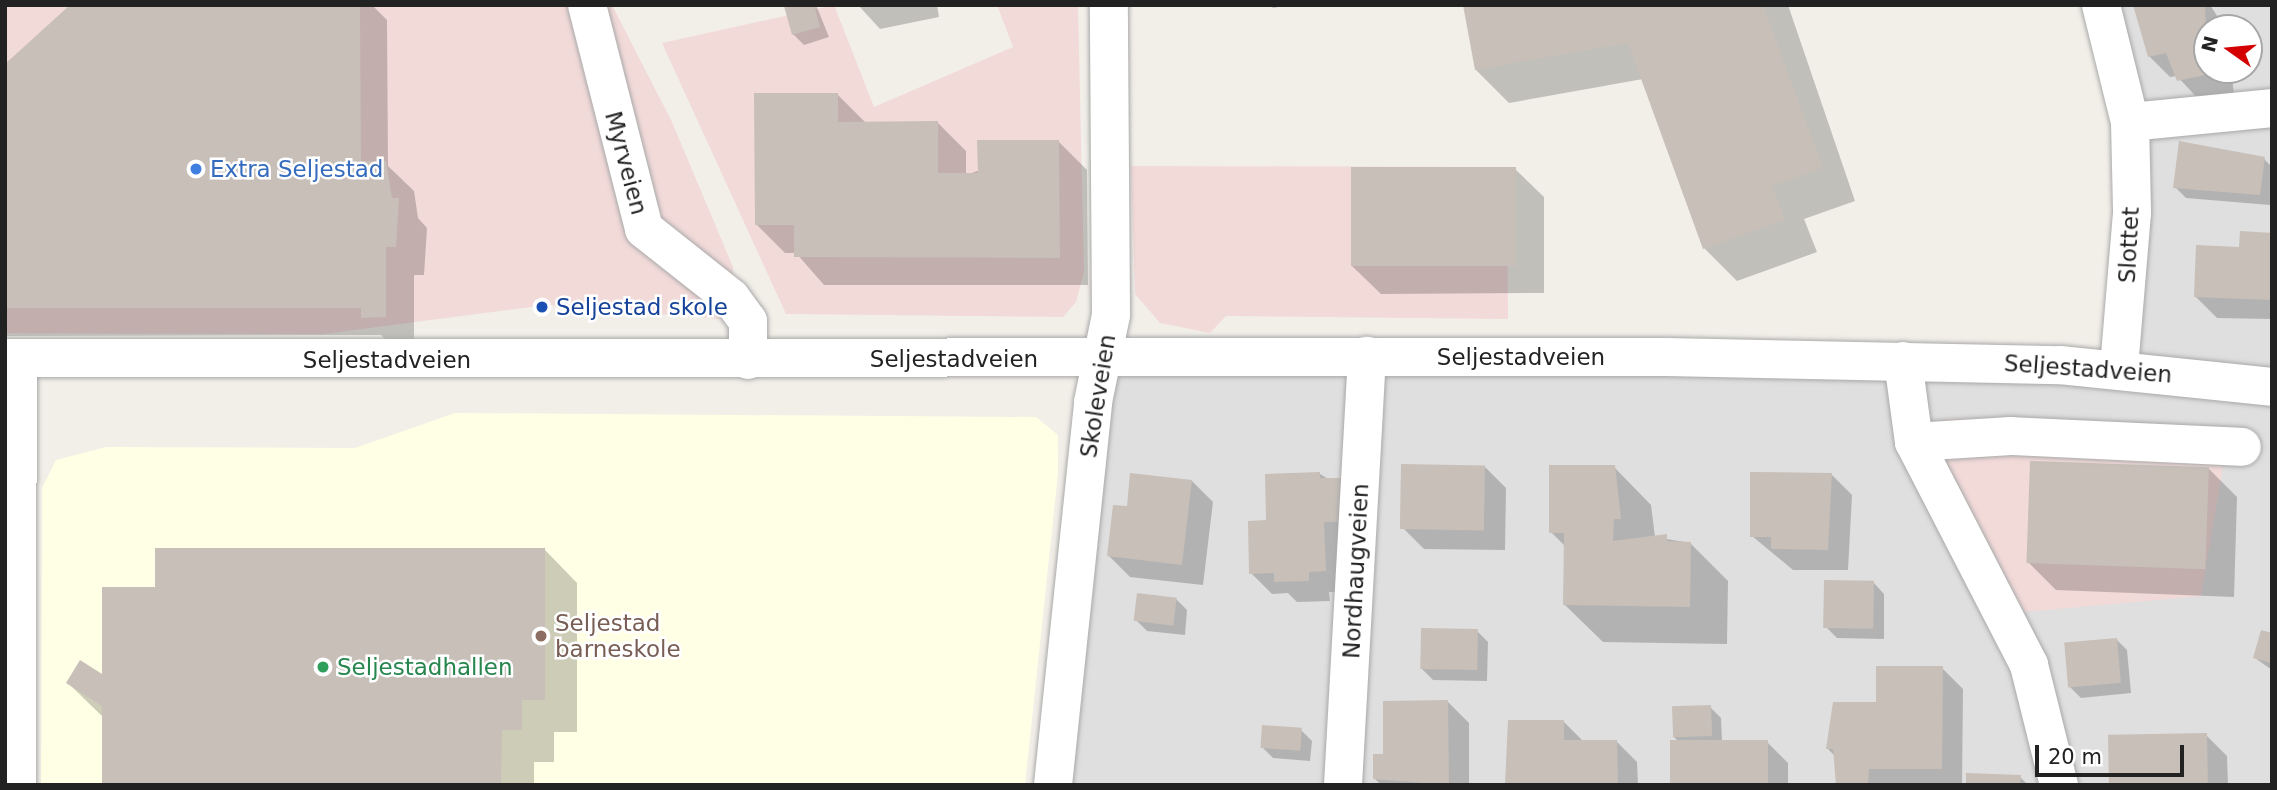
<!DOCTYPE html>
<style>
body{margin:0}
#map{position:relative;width:2277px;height:790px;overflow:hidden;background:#f2efe9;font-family:"DejaVu Sans",sans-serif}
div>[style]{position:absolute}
.residential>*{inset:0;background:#e0dfdf}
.commercial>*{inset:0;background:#f2dad9}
.education>*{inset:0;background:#ffffe5}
.shadow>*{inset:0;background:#0003}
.building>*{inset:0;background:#c7bfb8;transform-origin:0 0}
.roads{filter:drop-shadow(0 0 2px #a9a9a9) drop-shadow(0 0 2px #a9a9a9)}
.minor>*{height:38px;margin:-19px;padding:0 19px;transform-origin:19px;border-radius:19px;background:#fff}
.dots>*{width:19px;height:19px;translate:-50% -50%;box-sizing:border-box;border:4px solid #fff;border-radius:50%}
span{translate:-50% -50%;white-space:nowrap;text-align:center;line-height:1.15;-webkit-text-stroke:5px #fff;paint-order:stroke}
.street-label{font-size:23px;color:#222}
.shop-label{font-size:23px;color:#366cbe}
.left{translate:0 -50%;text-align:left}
.transit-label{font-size:23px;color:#164399}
.education-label{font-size:23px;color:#785e54}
.leisure-label{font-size:23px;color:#27864d}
.frame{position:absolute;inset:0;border:7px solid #222;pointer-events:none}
.north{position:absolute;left:2193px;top:14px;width:70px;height:70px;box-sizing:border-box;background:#fff;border:2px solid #a7a7a7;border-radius:50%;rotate:285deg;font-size:19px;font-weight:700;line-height:28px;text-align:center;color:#222}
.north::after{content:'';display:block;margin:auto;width:24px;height:32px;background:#d40000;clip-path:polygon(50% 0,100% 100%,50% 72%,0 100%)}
.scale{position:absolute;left:2035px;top:745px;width:149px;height:32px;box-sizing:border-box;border:4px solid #222;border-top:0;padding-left:9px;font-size:21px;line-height:24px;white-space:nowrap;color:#222;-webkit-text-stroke:5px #fff;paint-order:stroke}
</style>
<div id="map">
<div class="residential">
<i style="clip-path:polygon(evenodd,2096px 5px,2272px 5px,2272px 785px,1064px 785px,1107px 358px,2109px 366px,2128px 135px,2096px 5px,2207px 28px,2249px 28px,2249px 70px,2207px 70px,2207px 28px)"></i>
</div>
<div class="commercial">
<i style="clip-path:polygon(5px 5px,612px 5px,672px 122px,733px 267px,731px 320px,547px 305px,323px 334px,5px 333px)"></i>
<i style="clip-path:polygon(834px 5px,874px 107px,1013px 47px,997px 5px,1078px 5px,1084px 272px,1076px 302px,1063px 317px,786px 314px,662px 43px)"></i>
<i style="clip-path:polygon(1131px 166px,1507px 167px,1508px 319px,1226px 316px,1210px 333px,1160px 323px,1135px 294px)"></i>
<i style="clip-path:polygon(1947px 418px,2229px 430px,2201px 596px,2024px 612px,1929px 449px)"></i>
</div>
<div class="education">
<i style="clip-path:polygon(455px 413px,1036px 417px,1058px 435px,1058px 473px,1025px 785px,41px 785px,42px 488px,56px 460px,106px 447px,355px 448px)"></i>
</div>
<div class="shadow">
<i style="clip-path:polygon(73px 5px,372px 5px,387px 20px,388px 166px,414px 191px,418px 218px,427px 228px,424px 275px,414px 275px,414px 345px,391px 345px,381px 335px,5px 336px,5px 67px)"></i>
<i style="clip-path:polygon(816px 5px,829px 37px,804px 45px,793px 34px,786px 7px)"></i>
<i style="clip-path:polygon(858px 5px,937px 5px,939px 17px,880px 29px)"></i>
<i style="clip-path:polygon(1270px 5px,1289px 5px,1273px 8px)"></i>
<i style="clip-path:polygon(1465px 5px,1788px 5px,1855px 201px,1804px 219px,1817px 252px,1737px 281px,1704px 248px,1643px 79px,1509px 103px,1476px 70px)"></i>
<i style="clip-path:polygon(2135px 5px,2210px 5px,2225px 28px,2207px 28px,2207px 70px,2231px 70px,2234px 94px,2200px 101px,2177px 76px,2170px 77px,2149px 56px)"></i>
<i style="clip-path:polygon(837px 94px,866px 123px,938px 123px,966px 151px,966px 175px,1059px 142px,1087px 170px,1088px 285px,824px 285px,796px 253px,785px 253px,757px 225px)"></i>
<i style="clip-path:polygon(2264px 159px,2272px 167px,2270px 205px,2186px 198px,2175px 187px)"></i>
<i style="clip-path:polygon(1515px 169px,1544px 197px,1544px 293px,1381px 294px,1352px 266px)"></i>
<i style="clip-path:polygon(2272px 234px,2272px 319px,2217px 318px,2196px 297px,2241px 248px)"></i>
<i style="clip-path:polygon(1485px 467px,1506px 488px,1505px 550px,1424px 549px,1403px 528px)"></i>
<i style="clip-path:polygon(1614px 467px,1651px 505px,1655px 537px,1690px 543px,1728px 581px,1727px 644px,1603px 642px,1565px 605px,1565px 546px,1551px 532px)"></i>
<i style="clip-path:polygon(2209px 469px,2237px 497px,2234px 597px,2056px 590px,2028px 562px)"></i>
<i style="clip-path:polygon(1320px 474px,1365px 501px,1346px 592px,1329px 592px,1330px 601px,1297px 602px,1288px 593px,1272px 594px,1251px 573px,1268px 522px)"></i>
<i style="clip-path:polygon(1831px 474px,1852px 495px,1848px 570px,1793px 570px,1752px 536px)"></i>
<i style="clip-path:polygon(1192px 481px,1213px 502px,1203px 585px,1130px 577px,1109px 556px,1128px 508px)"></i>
<i style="clip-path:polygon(545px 550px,577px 583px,577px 732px,554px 732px,554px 762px,534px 762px,534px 785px,103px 785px,104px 718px,68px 683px,104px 677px,157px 589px)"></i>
<i style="clip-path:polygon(1874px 583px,1884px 594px,1884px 639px,1837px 638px,1826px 627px)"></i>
<i style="clip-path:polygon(1176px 599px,1187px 610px,1185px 635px,1147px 631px,1136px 620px)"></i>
<i style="clip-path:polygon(1477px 631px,1488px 642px,1487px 681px,1433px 680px,1422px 669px)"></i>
<i style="clip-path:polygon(2272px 635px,2272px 670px,2255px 658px)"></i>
<i style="clip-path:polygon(2116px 639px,2127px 650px,2131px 693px,2081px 698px,2070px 687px)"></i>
<i style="clip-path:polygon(1942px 668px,1963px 689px,1962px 785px,1839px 785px,1835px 756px,1828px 749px,1877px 704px)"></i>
<i style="clip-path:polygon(1448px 702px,1469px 723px,1469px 785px,1381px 785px,1375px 779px,1385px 756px)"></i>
<i style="clip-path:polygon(1710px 707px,1721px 718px,1722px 742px,1767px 742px,1788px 763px,1788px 785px,1672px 785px,1680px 743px,1674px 737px)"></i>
<i style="clip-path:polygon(1563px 721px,1584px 742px,1616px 741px,1637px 762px,1638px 785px,1508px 785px)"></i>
<i style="clip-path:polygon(1301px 730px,1312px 741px,1310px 761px,1273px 758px,1262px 747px)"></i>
<i style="clip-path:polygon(2206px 735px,2227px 756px,2228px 785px,2111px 785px)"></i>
<i style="clip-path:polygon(2020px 777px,2028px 785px,1968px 785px)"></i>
</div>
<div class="building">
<i style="clip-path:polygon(70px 5px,360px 5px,361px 161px,386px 161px,392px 198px,399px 198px,396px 247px,386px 247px,386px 317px,361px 318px,361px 308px,5px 308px,5px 64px)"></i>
<i style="clip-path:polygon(814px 5px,820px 27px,792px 35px,784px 6px)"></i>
<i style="clip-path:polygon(1463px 5px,1763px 5px,1823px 168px,1772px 186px,1785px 220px,1703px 249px,1628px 43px,1475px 70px)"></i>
<i style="clip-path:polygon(2133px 5px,2205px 5px,2207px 70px,2214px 73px,2177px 81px,2166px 53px,2148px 57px)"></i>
<i style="clip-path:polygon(754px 93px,838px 93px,838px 122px,938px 121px,938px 173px,978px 173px,977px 140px,1059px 140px,1060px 258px,794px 257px,794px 225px,755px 225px)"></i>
<i style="clip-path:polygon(2179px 141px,2265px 157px,2260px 195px,2173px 188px)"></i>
<i style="left:1351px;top:167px;width:165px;height:99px"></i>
<i style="clip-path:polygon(2240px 231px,2272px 233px,2272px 300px,2194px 297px,2196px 245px,2239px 247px)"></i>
<i style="left:2030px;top:461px;width:179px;height:102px;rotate:2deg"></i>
<i style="left:1401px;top:464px;width:84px;height:65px;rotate:1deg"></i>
<i style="clip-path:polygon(1549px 465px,1615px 465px,1621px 519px,1614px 519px,1613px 541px,1667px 534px,1667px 541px,1691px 542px,1690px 607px,1563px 605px,1564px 533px,1549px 533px)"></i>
<i style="clip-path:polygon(1320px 472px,1320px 478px,1345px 478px,1346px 522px,1324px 522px,1326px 571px,1309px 572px,1309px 581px,1274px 582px,1274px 573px,1249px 574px,1248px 521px,1266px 520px,1265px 474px)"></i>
<i style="clip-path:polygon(1750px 472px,1832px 473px,1828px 550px,1771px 549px,1771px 537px,1750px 537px)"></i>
<i style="clip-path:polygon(1130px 473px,1192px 480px,1182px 565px,1107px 556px,1113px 505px,1127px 506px)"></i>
<i style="clip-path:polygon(155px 548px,545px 548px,545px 700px,522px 700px,522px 730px,502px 730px,501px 785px,102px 785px,102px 706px,66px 683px,80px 660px,102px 674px,102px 587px,155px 587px)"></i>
<i style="left:1824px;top:580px;width:50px;height:48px;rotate:1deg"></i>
<i style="left:1137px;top:593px;width:40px;height:28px;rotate:7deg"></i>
<i style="left:1421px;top:628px;width:57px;height:41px;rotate:1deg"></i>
<i style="clip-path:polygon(2261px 630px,2272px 633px,2272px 663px,2253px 658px)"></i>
<i style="left:2117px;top:638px;width:45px;height:53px;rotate:85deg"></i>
<i style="clip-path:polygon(1876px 666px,1943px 666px,1942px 769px,1869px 769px,1868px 785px,1836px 785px,1833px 749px,1826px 749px,1833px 702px,1876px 702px)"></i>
<i style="clip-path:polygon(1448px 700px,1449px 785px,1373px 779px,1373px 754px,1383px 754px,1383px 701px)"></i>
<i style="left:1711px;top:705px;width:31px;height:39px;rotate:88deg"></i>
<i style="clip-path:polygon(1508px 720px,1564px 720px,1564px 740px,1617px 740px,1618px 785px,1505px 785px)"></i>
<i style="left:1262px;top:725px;width:40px;height:23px;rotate:4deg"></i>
<i style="left:2207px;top:733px;width:52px;height:99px;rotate:89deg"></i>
<i style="left:1768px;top:740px;width:45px;height:98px;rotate:90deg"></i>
<i style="clip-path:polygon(1966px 773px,2021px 775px,2020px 785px,1966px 785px)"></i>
</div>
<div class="roads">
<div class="minor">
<i style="left:587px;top:5px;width:231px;rotate:75.7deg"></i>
<i style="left:644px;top:229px;width:111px;rotate:38.4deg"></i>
<i style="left:731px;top:298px;width:29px;rotate:54deg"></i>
<i style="left:748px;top:321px;width:39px;rotate:90deg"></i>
<i style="left:2101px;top:5px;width:121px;rotate:76.1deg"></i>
<i style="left:2130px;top:122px;width:91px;rotate:88.7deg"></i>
<i style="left:2132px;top:213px;width:156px;rotate:94.8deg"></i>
<i style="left:2130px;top:122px;width:143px;rotate:-5.6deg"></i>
<i style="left:5px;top:358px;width:1661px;rotate:-0.03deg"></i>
<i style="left:1666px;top:357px;width:394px;rotate:1.2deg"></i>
<i style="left:2060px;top:365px;width:213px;rotate:5.9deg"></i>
<i style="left:1903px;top:361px;width:82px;rotate:82.3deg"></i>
<i style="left:1914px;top:442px;width:251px;rotate:62.7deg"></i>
<i style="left:2029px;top:665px;width:124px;rotate:76deg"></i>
<i style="left:1914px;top:442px;width:97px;rotate:-3.5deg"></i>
<i style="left:2011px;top:436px;width:231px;rotate:2.7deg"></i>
<i style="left:17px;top:785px;width:427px;rotate:-89.9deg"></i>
<i style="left:1053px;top:785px;width:385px;rotate:-84deg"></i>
<i style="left:1093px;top:402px;width:89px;rotate:-78.3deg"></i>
<i style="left:1111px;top:315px;width:310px;rotate:-90.4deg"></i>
<i style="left:1343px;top:785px;width:430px;rotate:-86.8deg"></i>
</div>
</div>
<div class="dots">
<i style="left:196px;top:169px;background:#3f7fe0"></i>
<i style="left:542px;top:307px;background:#1a4fb4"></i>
<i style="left:541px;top:636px;background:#8d6e63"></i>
<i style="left:323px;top:667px;background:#2e9e5b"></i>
</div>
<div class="street-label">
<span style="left:626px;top:163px;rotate:75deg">Myrveien</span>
<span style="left:2129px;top:245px;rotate:-87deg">Slottet</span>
<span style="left:1521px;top:357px">Seljestadveien</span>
<span style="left:954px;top:359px">Seljestadveien</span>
<span style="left:387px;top:360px">Seljestadveien</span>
<span style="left:2088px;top:369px;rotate:4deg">Seljestadveien</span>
<span style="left:1098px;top:396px;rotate:-81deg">Skoleveien</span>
<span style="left:1356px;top:571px;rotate:-87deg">Nordhaugveien</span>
</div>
<div class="shop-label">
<span class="left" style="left:210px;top:169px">Extra Seljestad</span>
</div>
<div class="transit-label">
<span class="left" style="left:556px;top:307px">Seljestad skole</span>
</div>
<div class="education-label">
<span class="left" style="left:555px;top:636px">Seljestad<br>barneskole</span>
</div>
<div class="leisure-label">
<span class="left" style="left:337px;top:667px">Seljestadhallen</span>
</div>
<div class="frame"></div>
<div class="north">N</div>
<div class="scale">20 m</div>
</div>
